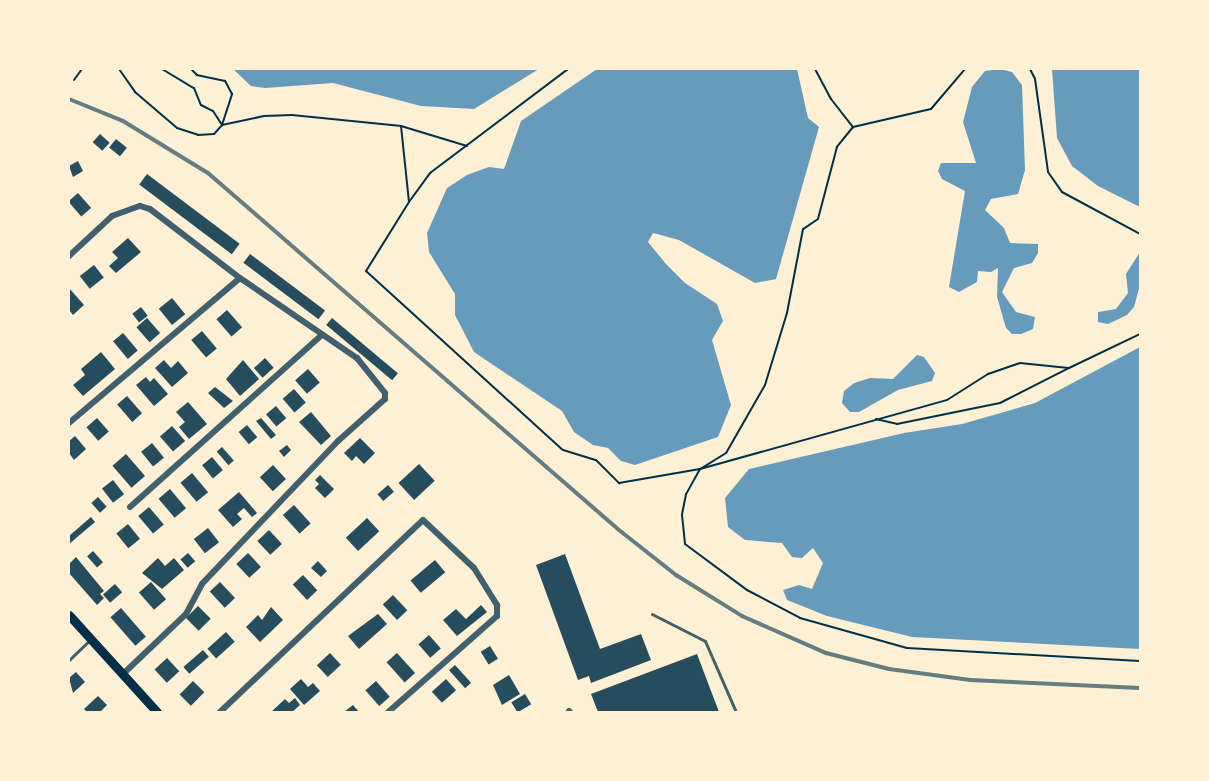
<!DOCTYPE html>
<style>
body{margin:0}
#map{position:relative;width:1209px;height:781px;overflow:hidden;background:#fdf0d5;font-family:Georgia,serif}
div>[style]{position:absolute}
.water>*{inset:0;background:#669bbc}
.building>*{inset:0;background:#264d5e;transform-origin:0 0}
.path>*{height:2px;margin:-1px;padding:0 1px;transform-origin:1px;border-radius:1px;background:#003049}
.service>*{height:3px;margin:-1.5px;padding:0 1.5px;transform-origin:1.5px;border-radius:1.5px;background:#3f606c}
.minor>*{height:6px;margin:-3px;padding:0 3px;transform-origin:3px;border-radius:3px;background:#3f606c}
.secondary>*{height:9px;margin:-4.5px;padding:0 4.5px;transform-origin:4.5px;border-radius:4.5px;background:#003049}
.rail>*{height:4px;margin:-2px;padding:0 2px;transform-origin:2px;border-radius:2px;background:#657d81}
span{translate:-50% -50%;white-space:nowrap;text-align:center;line-height:1.15;-webkit-text-stroke:6px #fdf0d5;paint-order:stroke}
.frame{position:absolute;inset:0;border:70px solid #fdf0d5;pointer-events:none}
</style>
<div id="map">
<div class="water">
<i style="clip-path:polygon(233px 69px,539px 69px,474px 109px,421px 106px,333px 83px,265px 88px,251px 86px)"></i>
<i style="clip-path:polygon(597px 69px,797px 69px,808px 118px,819px 127px,776px 279px,755px 283px,679px 240px,653px 233px,648px 242px,666px 264px,685px 283px,717px 304px,723px 321px,712px 340px,731px 405px,718px 437px,635px 465px,621px 461px,608px 448px,593px 445px,574px 432px,562px 411px,474px 352px,455px 315px,455px 294px,429px 252px,427px 233px,447px 188px,467px 175px,489px 167px,504px 169px,521px 121px)"></i>
<i style="clip-path:polygon(1000px 69px,1012px 72px,1022px 85px,1025px 170px,1018px 194px,991px 199px,985px 210px,1004px 228px,1010px 243px,1038px 244px,1038px 253px,1032px 263px,1014px 268px,1002px 292px,1016px 312px,1035px 317px,1033px 329px,1021px 334px,1012px 334px,1006px 328px,997px 297px,998px 268px,991px 272px,978px 271px,977px 282px,959px 292px,949px 287px,965px 191px,942px 179px,938px 171px,941px 163px,976px 163px,963px 122px,972px 87px,985px 71px)"></i>
<i style="clip-path:polygon(1052px 69px,1140px 69px,1140px 207px,1098px 186px,1072px 166px,1057px 138px)"></i>
<i style="clip-path:polygon(1140px 252px,1140px 285px,1134px 307px,1127px 315px,1108px 324px,1098px 322px,1098px 312px,1116px 309px,1128px 293px,1126px 274px)"></i>
<i style="clip-path:polygon(1140px 347px,1140px 649px,912px 637px,827px 616px,787px 600px,783px 590px,799px 585px,812px 589px,823px 563px,813px 548px,802px 558px,792px 557px,782px 543px,745px 540px,728px 527px,725px 498px,749px 469px,904px 433px,962px 424px,1035px 403px)"></i>
<i style="clip-path:polygon(917px 355px,924px 357px,935px 373px,932px 381px,898px 390px,859px 412px,850px 412px,842px 403px,844px 391px,854px 383px,870px 378px,893px 379px)"></i>
</div>
<div class="building">
<i style="left:100px;top:134px;width:13px;height:11px;rotate:42deg"></i>
<i style="left:116px;top:139px;width:14px;height:11px;rotate:39deg"></i>
<i style="clip-path:polygon(78px 161px,83px 171px,73px 177px,69px 166px)"></i>
<i style="left:147px;top:174px;width:116px;height:13px;rotate:37deg"></i>
<i style="left:78px;top:193px;width:20px;height:13px;rotate:49deg"></i>
<i style="clip-path:polygon(128px 238px,141px 252px,116px 273px,109px 266px,118px 258px,112px 252px)"></i>
<i style="left:250px;top:254px;width:94px;height:11px;rotate:37deg"></i>
<i style="left:94px;top:265px;width:16px;height:18px;rotate:52deg"></i>
<i style="clip-path:polygon(69px 288px,84px 305px,73px 315px,69px 310px)"></i>
<i style="left:172px;top:298px;width:21px;height:17px;rotate:51deg"></i>
<i style="left:141px;top:307px;width:11px;height:11px;rotate:52deg"></i>
<i style="left:227px;top:310px;width:23px;height:14px;rotate:49deg"></i>
<i style="left:147px;top:318px;width:20px;height:14px;rotate:49deg"></i>
<i style="left:332px;top:318px;width:86px;height:9px;rotate:40deg"></i>
<i style="left:202px;top:331px;width:23px;height:14px;rotate:50deg"></i>
<i style="left:123px;top:333px;width:23px;height:13px;rotate:50deg"></i>
<i style="clip-path:polygon(101px 352px,115px 369px,83px 396px,73px 385px,85px 375px,81px 369px)"></i>
<i style="left:265px;top:358px;width:13px;height:15px;rotate:48deg"></i>
<i style="clip-path:polygon(164px 360px,171px 368px,178px 361px,188px 373px,172px 387px,155px 368px)"></i>
<i style="clip-path:polygon(243px 360px,259px 379px,240px 396px,226px 379px)"></i>
<i style="left:308px;top:369px;width:18px;height:17px;rotate:49deg"></i>
<i style="clip-path:polygon(146px 377px,150px 382px,154px 378px,168px 394px,154px 406px,136px 385px)"></i>
<i style="clip-path:polygon(215px 387px,233px 401px,224px 408px,208px 393px)"></i>
<i style="left:294px;top:389px;width:18px;height:15px;rotate:49deg"></i>
<i style="left:127px;top:396px;width:23px;height:13px;rotate:49deg"></i>
<i style="clip-path:polygon(188px 402px,207px 424px,189px 439px,179px 427px,185px 422px,176px 412px)"></i>
<i style="left:276px;top:406px;width:16px;height:13px;rotate:50deg"></i>
<i style="clip-path:polygon(311px 412px,331px 436px,321px 445px,299px 422px)"></i>
<i style="left:97px;top:418px;width:18px;height:14px;rotate:49deg"></i>
<i style="clip-path:polygon(261px 418px,276px 435px,271px 439px,256px 421px)"></i>
<i style="left:247px;top:425px;width:16px;height:11px;rotate:50deg"></i>
<i style="left:172px;top:426px;width:20px;height:16px;rotate:49deg"></i>
<i style="clip-path:polygon(75px 436px,86px 449px,74px 460px,69px 453px,69px 441px)"></i>
<i style="clip-path:polygon(360px 438px,375px 453px,364px 464px,356px 456px,352px 461px,344px 453px)"></i>
<i style="left:152px;top:443px;width:19px;height:14px;rotate:51deg"></i>
<i style="clip-path:polygon(287px 445px,291px 450px,284px 457px,279px 451px)"></i>
<i style="left:222px;top:447px;width:18px;height:7px;rotate:49deg"></i>
<i style="left:126px;top:454px;width:29px;height:18px;rotate:49deg"></i>
<i style="left:212px;top:457px;width:17px;height:13px;rotate:50deg"></i>
<i style="left:419px;top:464px;width:23px;height:28px;rotate:47deg"></i>
<i style="left:273px;top:465px;width:19px;height:18px;rotate:47deg"></i>
<i style="left:192px;top:473px;width:25px;height:15px;rotate:50deg"></i>
<i style="clip-path:polygon(320px 475px,334px 489px,325px 498px,315px 488px,319px 484px,315px 480px)"></i>
<i style="left:113px;top:480px;width:18px;height:14px;rotate:52deg"></i>
<i style="left:388px;top:485px;width:9px;height:14px;rotate:49deg"></i>
<i style="left:170px;top:489px;width:25px;height:15px;rotate:50deg"></i>
<i style="clip-path:polygon(239px 492px,257px 513px,252px 517px,244px 508px,237px 514px,242px 519px,233px 527px,218px 510px)"></i>
<i style="left:98px;top:497px;width:13px;height:9px;rotate:48deg"></i>
<i style="left:294px;top:505px;width:25px;height:15px;rotate:48deg"></i>
<i style="left:149px;top:507px;width:23px;height:14px;rotate:50deg"></i>
<i style="clip-path:polygon(91px 517px,95px 522px,69px 544px,69px 536px)"></i>
<i style="left:367px;top:518px;width:18px;height:29px;rotate:47deg"></i>
<i style="left:128px;top:524px;width:19px;height:15px;rotate:51deg"></i>
<i style="left:208px;top:528px;width:18px;height:18px;rotate:52deg"></i>
<i style="left:269px;top:530px;width:19px;height:16px;rotate:47deg"></i>
<i style="left:93px;top:551px;width:15px;height:8px;rotate:48deg"></i>
<i style="left:188px;top:553px;width:11px;height:10px;rotate:49deg"></i>
<i style="left:248px;top:553px;width:19px;height:16px;rotate:47deg"></i>
<i style="clip-path:polygon(565px 554px,600px 649px,641px 634px,651px 660px,591px 683px,589px 676px,578px 680px,536px 565px)"></i>
<i style="clip-path:polygon(76px 557px,104px 591px,100px 594px,104px 598px,97px 605px,69px 573px,69px 564px)"></i>
<i style="clip-path:polygon(158px 558px,165px 566px,174px 558px,184px 570px,162px 589px,142px 573px)"></i>
<i style="left:435px;top:560px;width:16px;height:32px;rotate:50deg"></i>
<i style="clip-path:polygon(318px 561px,327px 571px,321px 577px,311px 568px)"></i>
<i style="left:303px;top:575px;width:21px;height:14px;rotate:47deg"></i>
<i style="left:151px;top:582px;width:23px;height:16px;rotate:49deg"></i>
<i style="left:220px;top:582px;width:22px;height:14px;rotate:47deg"></i>
<i style="left:115px;top:584px;width:11px;height:16px;rotate:49deg"></i>
<i style="left:393px;top:595px;width:21px;height:14px;rotate:47deg"></i>
<i style="clip-path:polygon(481px 605px,487px 612px,457px 636px,443px 620px,456px 609px,466px 619px)"></i>
<i style="left:198px;top:606px;width:18px;height:17px;rotate:45deg"></i>
<i style="clip-path:polygon(271px 607px,283px 620px,260px 642px,246px 627px,258px 615px,262px 620px)"></i>
<i style="left:121px;top:608px;width:38px;height:14px;rotate:49deg"></i>
<i style="clip-path:polygon(378px 614px,387px 624px,359px 649px,348px 636px)"></i>
<i style="left:226px;top:632px;width:13px;height:25px;rotate:48deg"></i>
<i style="left:429px;top:635px;width:18px;height:14px;rotate:49deg"></i>
<i style="left:490px;top:646px;width:15px;height:11px;rotate:58deg"></i>
<i style="left:203px;top:650px;width:9px;height:26px;rotate:49deg"></i>
<i style="left:330px;top:653px;width:16px;height:18px;rotate:47deg"></i>
<i style="left:397px;top:653px;width:27px;height:14px;rotate:48deg"></i>
<i style="clip-path:polygon(697px 654px,719px 712px,598px 712px,591px 694px)"></i>
<i style="left:167px;top:658px;width:18px;height:17px;rotate:47deg"></i>
<i style="left:455px;top:665px;width:24px;height:8px;rotate:48deg"></i>
<i style="clip-path:polygon(76px 672px,85px 682px,73px 693px,69px 678px)"></i>
<i style="clip-path:polygon(509px 675px,520px 694px,502px 705px,493px 685px)"></i>
<i style="clip-path:polygon(301px 679px,308px 687px,313px 683px,320px 691px,304px 705px,290px 689px)"></i>
<i style="left:446px;top:679px;width:15px;height:19px;rotate:48deg"></i>
<i style="left:193px;top:681px;width:16px;height:19px;rotate:45deg"></i>
<i style="left:376px;top:681px;width:21px;height:14px;rotate:49deg"></i>
<i style="left:525px;top:694px;width:12px;height:16px;rotate:59deg"></i>
<i style="clip-path:polygon(98px 696px,107px 705px,100px 712px,87px 712px,84px 709px)"></i>
<i style="clip-path:polygon(295px 698px,300px 705px,292px 712px,271px 712px,285px 699px,289px 703px)"></i>
<i style="clip-path:polygon(353px 705px,359px 712px,344px 712px)"></i>
</div>
<div class="path">
<i style="left:119px;top:69px;width:28px;rotate:55deg"></i>
<i style="left:135px;top:92px;width:55px;rotate:40.6deg"></i>
<i style="left:177px;top:128px;width:22px;rotate:18deg"></i>
<i style="left:198px;top:135px;width:16px;rotate:-4deg"></i>
<i style="left:214px;top:134px;width:12px;rotate:-48deg"></i>
<i style="left:222px;top:125px;width:33px;rotate:-72deg"></i>
<i style="left:232px;top:94px;width:15px;rotate:-118deg"></i>
<i style="left:225px;top:81px;width:29px;rotate:-168deg"></i>
<i style="left:197px;top:75px;width:8px;rotate:-135deg"></i>
<i style="left:162px;top:69px;width:37px;rotate:31deg"></i>
<i style="left:194px;top:88px;width:18px;rotate:68deg"></i>
<i style="left:201px;top:105px;width:13px;rotate:27deg"></i>
<i style="left:213px;top:111px;width:17px;rotate:57deg"></i>
<i style="left:222px;top:125px;width:43px;rotate:-12.1deg"></i>
<i style="left:264px;top:116px;width:28px;rotate:-2deg"></i>
<i style="left:292px;top:115px;width:110px;rotate:5.8deg"></i>
<i style="left:401px;top:126px;width:76px;rotate:84deg"></i>
<i style="left:409px;top:202px;width:81px;rotate:121.9deg"></i>
<i style="left:366px;top:271px;width:266px;rotate:42.3deg"></i>
<i style="left:563px;top:450px;width:34px;rotate:17deg"></i>
<i style="left:596px;top:460px;width:33px;rotate:45deg"></i>
<i style="left:619px;top:483px;width:82px;rotate:-9.8deg"></i>
<i style="left:700px;top:469px;width:256px;rotate:-15.6deg"></i>
<i style="left:947px;top:400px;width:49px;rotate:-32.4deg"></i>
<i style="left:988px;top:374px;width:34px;rotate:-19deg"></i>
<i style="left:1020px;top:363px;width:49px;rotate:5.8deg"></i>
<i style="left:1069px;top:368px;width:79px;rotate:-25.6deg"></i>
<i style="left:815px;top:69px;width:34px;rotate:62deg"></i>
<i style="left:831px;top:99px;width:36px;rotate:52deg"></i>
<i style="left:853px;top:127px;width:80px;rotate:-13deg"></i>
<i style="left:931px;top:109px;width:52px;rotate:-49.6deg"></i>
<i style="left:1030px;top:69px;width:11px;rotate:63deg"></i>
<i style="left:1035px;top:79px;width:94px;rotate:82deg"></i>
<i style="left:1048px;top:172px;width:24px;rotate:55deg"></i>
<i style="left:1062px;top:192px;width:89px;rotate:28.3deg"></i>
<i style="left:74px;top:80px;width:14px;rotate:-54deg"></i>
<i style="left:401px;top:126px;width:69px;rotate:16.9deg"></i>
<i style="left:853px;top:127px;width:26px;rotate:129deg"></i>
<i style="left:837px;top:147px;width:74px;rotate:104.8deg"></i>
<i style="left:818px;top:219px;width:18px;rotate:146deg"></i>
<i style="left:803px;top:229px;width:86px;rotate:100.8deg"></i>
<i style="left:787px;top:313px;width:75px;rotate:107deg"></i>
<i style="left:765px;top:385px;width:78px;rotate:119.8deg"></i>
<i style="left:726px;top:453px;width:31px;rotate:148deg"></i>
<i style="left:700px;top:469px;width:29px;rotate:119deg"></i>
<i style="left:686px;top:494px;width:21px;rotate:101deg"></i>
<i style="left:682px;top:515px;width:29px;rotate:84deg"></i>
<i style="left:685px;top:544px;width:77px;rotate:36.6deg"></i>
<i style="left:747px;top:590px;width:60px;rotate:27.8deg"></i>
<i style="left:800px;top:618px;width:111px;rotate:15.7deg"></i>
<i style="left:907px;top:648px;width:233px;rotate:3.2deg"></i>
<i style="left:409px;top:202px;width:36px;rotate:-54deg"></i>
<i style="left:430px;top:173px;width:173px;rotate:-37deg"></i>
<i style="left:876px;top:419px;width:22px;rotate:13deg"></i>
<i style="left:897px;top:424px;width:105px;rotate:-11.5deg"></i>
<i style="left:1000px;top:403px;width:77px;rotate:-26.9deg"></i>
</div>
<div class="service">
<i style="left:652px;top:614px;width:59px;rotate:27deg"></i>
<i style="left:705px;top:641px;width:77px;rotate:66.4deg"></i>
<i style="left:69px;top:660px;width:29px;rotate:-44deg"></i>
</div>
<div class="minor">
<i style="left:69px;top:256px;width:59px;rotate:-42.9deg"></i>
<i style="left:112px;top:216px;width:30px;rotate:-20deg"></i>
<i style="left:140px;top:206px;width:10px;rotate:17deg"></i>
<i style="left:150px;top:209px;width:113px;rotate:37.5deg"></i>
<i style="left:240px;top:278px;width:142px;rotate:34.4deg"></i>
<i style="left:357px;top:358px;width:45px;rotate:51.3deg"></i>
<i style="left:385px;top:393px;width:6px;rotate:90deg"></i>
<i style="left:385px;top:399px;width:63px;rotate:138.2deg"></i>
<i style="left:338px;top:441px;width:197px;rotate:133.6deg"></i>
<i style="left:202px;top:584px;width:34px;rotate:118deg"></i>
<i style="left:186px;top:614px;width:87px;rotate:136.4deg"></i>
<i style="left:69px;top:423px;width:224px;rotate:-40.3deg"></i>
<i style="left:130px;top:507px;width:258px;rotate:-41.9deg"></i>
<i style="left:569px;top:711px;width:1px;rotate:45deg"></i>
<i style="left:220px;top:712px;width:279px;rotate:-43.4deg"></i>
<i style="left:423px;top:520px;width:70px;rotate:43.3deg"></i>
<i style="left:474px;top:568px;width:44px;rotate:58.1deg"></i>
<i style="left:497px;top:605px;width:11px;rotate:90deg"></i>
<i style="left:497px;top:616px;width:145px;rotate:138.6deg"></i>
</div>
<div class="secondary">
<i style="left:69px;top:615px;width:131px;rotate:47.8deg"></i>
</div>
<div class="rail">
<i style="left:69px;top:99px;width:58px;rotate:22.2deg"></i>
<i style="left:123px;top:121px;width:100px;rotate:31.5deg"></i>
<i style="left:208px;top:173px;width:544px;rotate:40.98deg"></i>
<i style="left:619px;top:530px;width:73px;rotate:38.3deg"></i>
<i style="left:676px;top:575px;width:78px;rotate:31.8deg"></i>
<i style="left:742px;top:616px;width:92px;rotate:23.8deg"></i>
<i style="left:826px;top:653px;width:65px;rotate:14.3deg"></i>
<i style="left:889px;top:669px;width:82px;rotate:7.7deg"></i>
<i style="left:970px;top:680px;width:170px;rotate:2.7deg"></i>
</div>
<div class="frame"></div>
</div>
